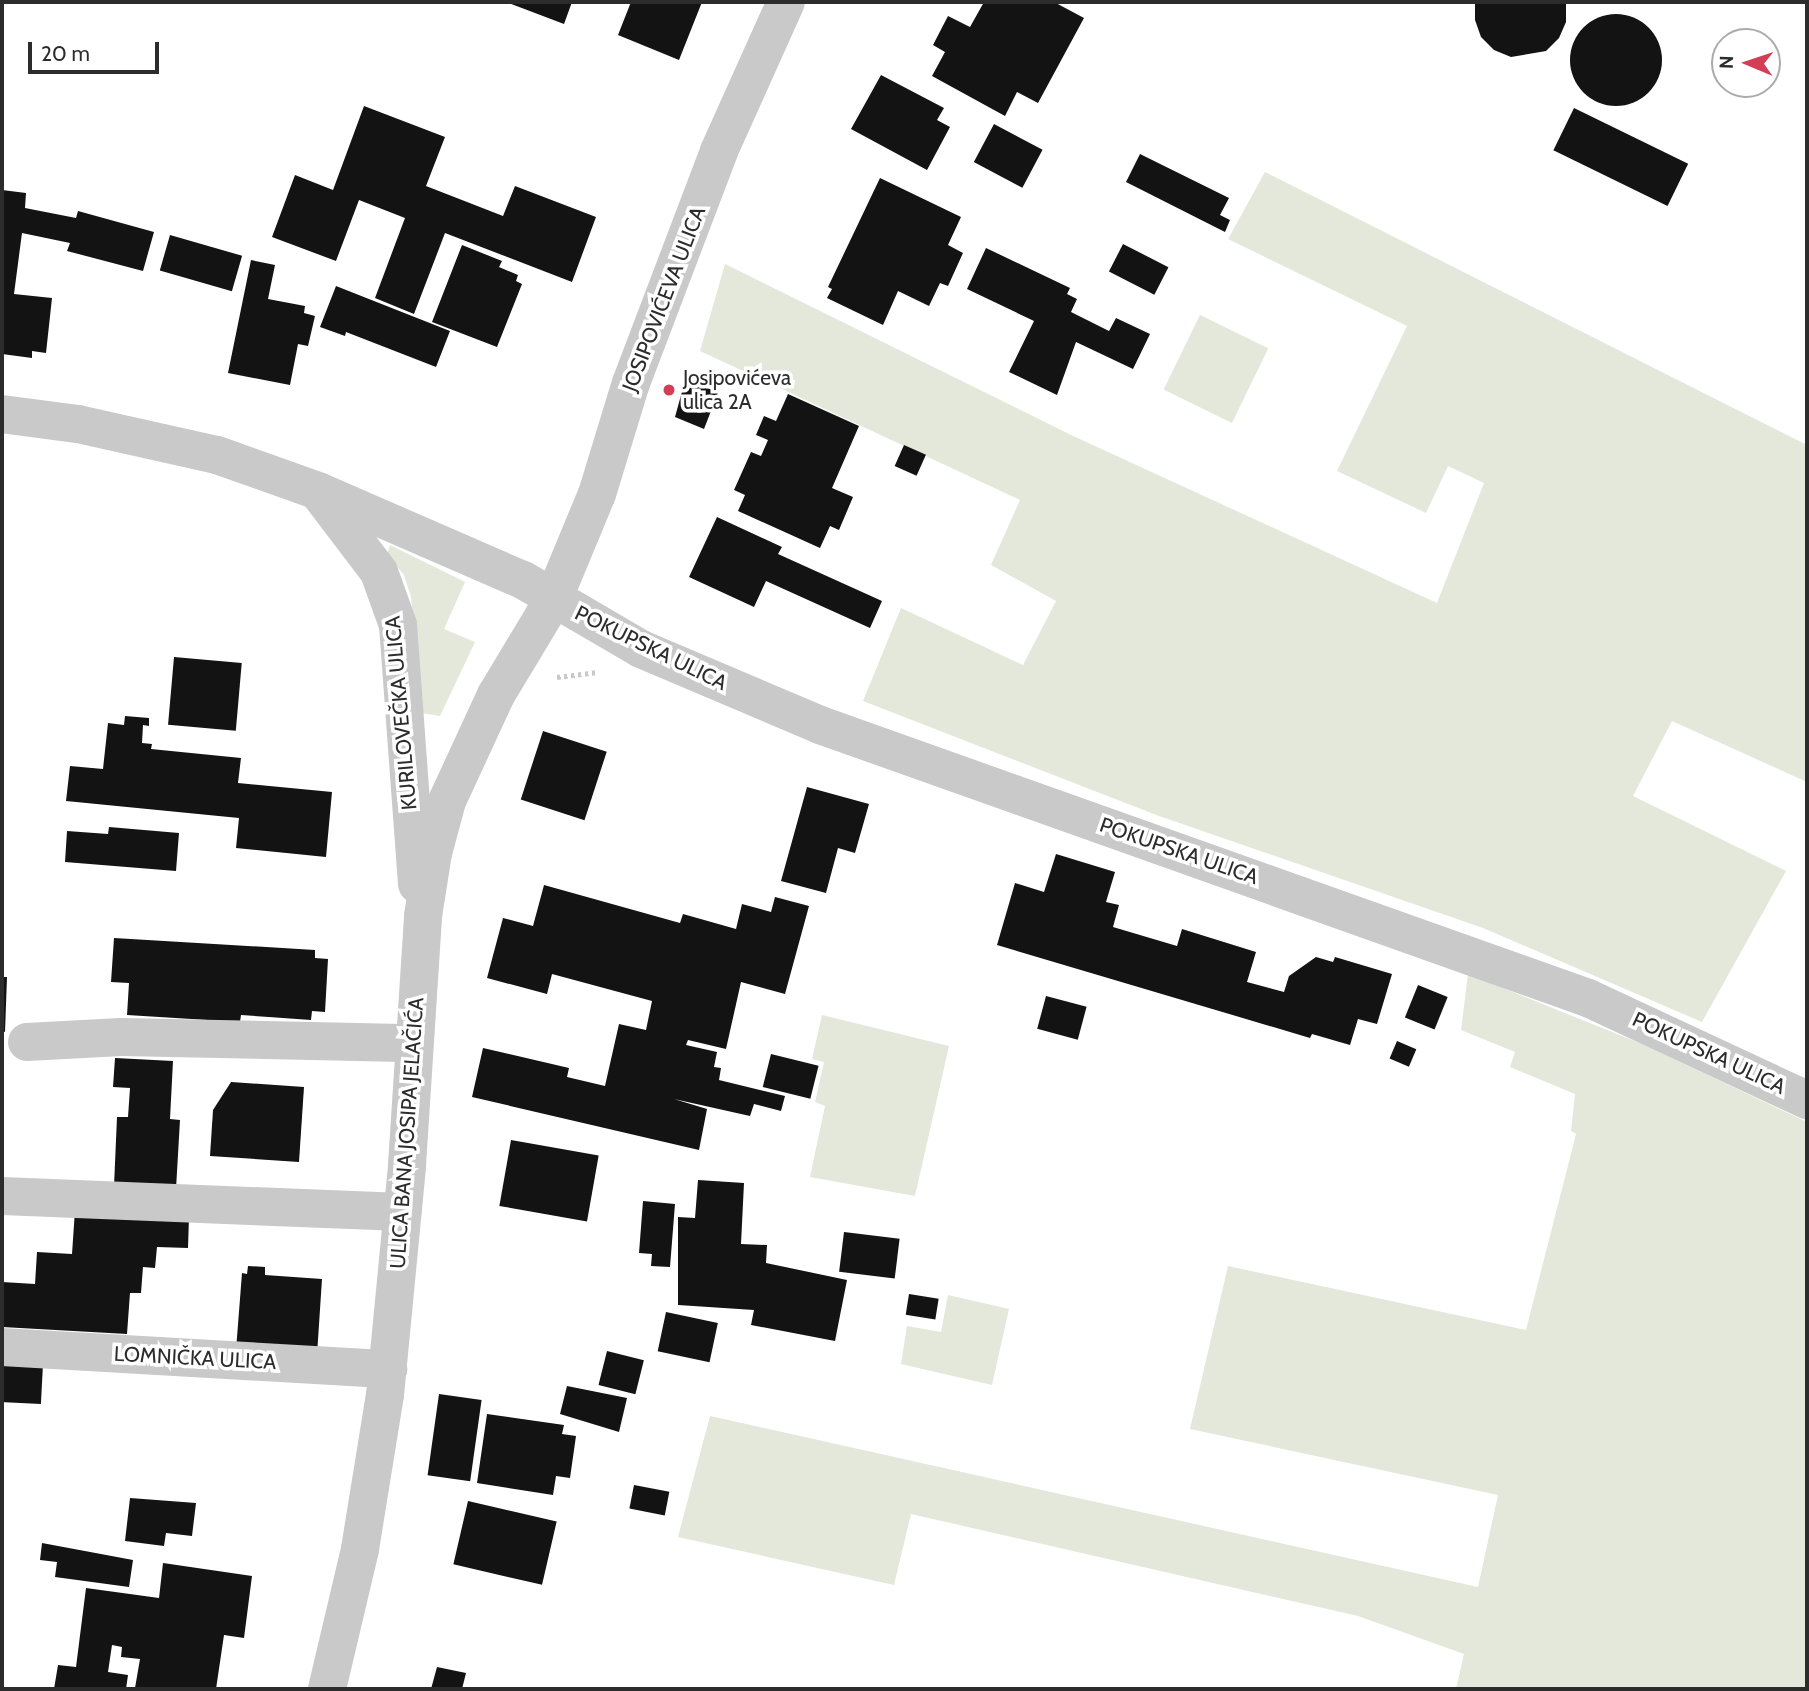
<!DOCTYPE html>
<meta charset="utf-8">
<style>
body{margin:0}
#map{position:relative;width:1809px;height:1691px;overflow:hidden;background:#fff;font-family:Cabin,sans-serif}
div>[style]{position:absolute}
.green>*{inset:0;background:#e3e8da;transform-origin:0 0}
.building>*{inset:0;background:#131313;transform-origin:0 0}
.round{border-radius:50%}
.path>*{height:4.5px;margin-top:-2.25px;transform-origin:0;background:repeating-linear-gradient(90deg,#c9c9c9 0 3.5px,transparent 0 7px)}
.minor>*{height:38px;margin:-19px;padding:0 19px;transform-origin:19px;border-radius:19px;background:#c9c9c9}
.dots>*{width:19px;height:19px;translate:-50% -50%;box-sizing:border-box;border:4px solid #fff;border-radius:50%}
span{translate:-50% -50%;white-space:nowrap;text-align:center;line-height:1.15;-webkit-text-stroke:7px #fff;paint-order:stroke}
.street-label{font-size:21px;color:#2c2c2c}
.poi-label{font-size:21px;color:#2c2c2c}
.left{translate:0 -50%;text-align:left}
.frame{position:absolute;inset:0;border:4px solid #2c2c2c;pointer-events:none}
.north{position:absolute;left:1711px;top:28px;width:70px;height:70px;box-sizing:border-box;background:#fff;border:2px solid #ababab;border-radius:50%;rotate:272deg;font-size:19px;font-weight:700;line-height:28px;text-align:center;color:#2c2c2c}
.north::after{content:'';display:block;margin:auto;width:24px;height:32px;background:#d33e56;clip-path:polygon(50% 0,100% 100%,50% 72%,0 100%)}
.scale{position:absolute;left:28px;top:42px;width:131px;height:32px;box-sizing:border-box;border:4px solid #2c2c2c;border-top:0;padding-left:9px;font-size:21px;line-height:24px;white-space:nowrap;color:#2c2c2c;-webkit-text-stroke:5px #fff;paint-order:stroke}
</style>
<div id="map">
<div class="green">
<i style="clip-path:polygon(1265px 172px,1807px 445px,1807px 782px,1672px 721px,1633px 796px,1786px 871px,1702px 1022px,1483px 928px,1159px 816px,863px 701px,901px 608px,1023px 665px,1056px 601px,991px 565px,1020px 500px,700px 351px,725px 264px,1071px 435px,1437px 603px,1484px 483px,1448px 466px,1426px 513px,1337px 471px,1407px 326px,1228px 239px)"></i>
<i style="left:1200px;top:315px;width:76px;height:83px;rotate:26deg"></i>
<i style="clip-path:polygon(390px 545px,465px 582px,444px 629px,475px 642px,440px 716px,421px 713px,411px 597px,404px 575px,387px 554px)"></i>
<i style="clip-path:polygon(1468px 974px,1642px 1044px,1807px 1122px,1807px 1689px,1456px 1689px,1464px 1654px,1358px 1616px,911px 1514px,894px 1585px,678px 1537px,710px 1416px,1478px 1587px,1498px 1495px,1190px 1429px,1228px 1266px,1526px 1330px,1576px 1134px,1571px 1131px,1575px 1094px,1510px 1067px,1515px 1052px,1461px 1030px)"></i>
<i style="clip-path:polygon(822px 1015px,949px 1046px,915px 1196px,810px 1177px,825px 1106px,815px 1102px,824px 1062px,812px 1059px)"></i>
<i style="clip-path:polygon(948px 1295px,1009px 1309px,992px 1385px,901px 1364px,907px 1326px,941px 1332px)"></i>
</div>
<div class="building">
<i style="clip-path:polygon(506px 2px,572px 2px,564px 24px)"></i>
<i style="clip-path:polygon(631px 2px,702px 2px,679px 60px,618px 35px)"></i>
<i style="clip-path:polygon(984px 2px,1054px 2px,1084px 18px,1038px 103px,1017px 92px,1005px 116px,932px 76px,945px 52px,933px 45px,948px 16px,970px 27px)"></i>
<i style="clip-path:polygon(1475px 2px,1566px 2px,1566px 22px,1559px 38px,1546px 51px,1511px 57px,1494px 50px,1481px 37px,1475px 20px)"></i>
<i class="round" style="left:1570px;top:14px;width:92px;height:92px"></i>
<i style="clip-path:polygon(881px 75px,944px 108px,937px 120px,950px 127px,927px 170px,851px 129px)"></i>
<i style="clip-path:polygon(364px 106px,445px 137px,426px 186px,503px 216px,515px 186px,596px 217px,572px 282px,445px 233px,414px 314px,375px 298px,405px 218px,359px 200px,336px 261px,272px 237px,295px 175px,333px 190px)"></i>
<i style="left:1574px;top:108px;width:127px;height:47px;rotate:26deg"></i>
<i style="left:994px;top:124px;width:55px;height:43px;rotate:28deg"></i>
<i style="clip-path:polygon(1140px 154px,1229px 198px,1220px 215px,1230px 220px,1225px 232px,1126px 182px)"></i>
<i style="clip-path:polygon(880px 178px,961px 217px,948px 245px,963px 253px,948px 286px,940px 283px,929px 306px,898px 291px,883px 325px,827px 298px,832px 289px,828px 287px)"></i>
<i style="clip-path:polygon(2px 190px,26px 193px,25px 208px,76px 218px,78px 211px,154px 232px,143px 271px,67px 251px,70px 243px,22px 233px,14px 294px,52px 298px,46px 353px,32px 351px,32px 358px,2px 354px)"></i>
<i style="left:170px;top:235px;width:75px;height:37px;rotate:16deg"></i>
<i style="left:1123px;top:244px;width:51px;height:31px;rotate:27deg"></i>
<i style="clip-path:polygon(462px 245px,502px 261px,499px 267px,518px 275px,516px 281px,522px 284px,497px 347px,432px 322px)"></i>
<i style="clip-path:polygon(986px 248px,1070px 288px,1067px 294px,1077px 299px,1071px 312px,1109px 331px,1116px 318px,1150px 334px,1133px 369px,1076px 342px,1057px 395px,1009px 372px,1034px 321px,967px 289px)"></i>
<i style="clip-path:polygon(251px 260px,275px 265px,268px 299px,305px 306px,304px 313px,315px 316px,308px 346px,298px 344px,290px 385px,228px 373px)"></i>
<i style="clip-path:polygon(336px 286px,450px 331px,436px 367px,346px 332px,345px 336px,320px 327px)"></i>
<i style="clip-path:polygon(686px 377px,718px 393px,704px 429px,675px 417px)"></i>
<i style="clip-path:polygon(788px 394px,859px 426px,832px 488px,853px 497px,839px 530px,830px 526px,820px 548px,738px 511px,745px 495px,734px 490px,751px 452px,761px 456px,768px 440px,756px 435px,764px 416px,776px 421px)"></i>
<i style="left:904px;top:445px;width:24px;height:23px;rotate:24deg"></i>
<i style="clip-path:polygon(717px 517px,782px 547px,778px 554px,882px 601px,870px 628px,766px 581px,754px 607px,689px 577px)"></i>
<i style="left:174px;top:657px;width:68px;height:68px;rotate:5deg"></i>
<i style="clip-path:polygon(125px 716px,149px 718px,149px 726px,143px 725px,142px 743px,152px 744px,151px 749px,241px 758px,238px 783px,332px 792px,326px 857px,236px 848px,239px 818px,66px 801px,70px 766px,103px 769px,108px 723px,124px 725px)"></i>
<i style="left:543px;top:731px;width:67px;height:72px;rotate:18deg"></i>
<i style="clip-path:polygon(807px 787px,869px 804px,855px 853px,838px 848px,826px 893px,781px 881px)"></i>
<i style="clip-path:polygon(109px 827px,179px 833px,176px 871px,65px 862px,67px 831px,108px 834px)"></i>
<i style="clip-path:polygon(1056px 854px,1115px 872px,1106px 902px,1119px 905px,1113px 927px,1177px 946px,1182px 929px,1256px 952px,1247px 982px,1284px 992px,1289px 976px,1316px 957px,1333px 962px,1335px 957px,1392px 974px,1377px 1024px,1358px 1019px,1350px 1045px,1312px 1034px,1310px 1038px,997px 945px,1015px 883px,1044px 892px)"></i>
<i style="clip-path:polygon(544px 885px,680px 923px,683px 914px,736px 929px,742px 904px,771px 912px,775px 897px,809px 906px,785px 994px,741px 982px,726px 1049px,688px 1040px,686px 1045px,717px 1052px,714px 1067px,721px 1068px,719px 1080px,785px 1096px,781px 1111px,754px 1104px,750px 1116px,674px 1099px,707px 1109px,699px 1150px,472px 1097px,483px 1048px,569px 1068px,567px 1077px,605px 1086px,619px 1024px,646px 1030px,652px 1001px,552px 974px,547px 994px,487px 978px,503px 918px,533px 926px)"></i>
<i style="clip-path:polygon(114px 938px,315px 950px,315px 958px,328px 959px,325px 1012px,312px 1011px,311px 1020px,241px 1015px,240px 1022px,127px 1015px,129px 983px,111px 982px)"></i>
<i style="clip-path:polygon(2px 977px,7px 977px,5px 1032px,2px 1031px)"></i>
<i style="left:1418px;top:985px;width:32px;height:35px;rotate:22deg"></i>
<i style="left:1046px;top:996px;width:42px;height:34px;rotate:15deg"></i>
<i style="left:1397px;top:1041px;width:21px;height:19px;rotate:23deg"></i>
<i style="left:771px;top:1054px;width:49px;height:34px;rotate:14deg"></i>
<i style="clip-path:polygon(115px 1058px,173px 1061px,170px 1119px,180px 1120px,176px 1189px,114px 1186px,117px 1117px,128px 1117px,130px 1088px,113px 1087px)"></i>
<i style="clip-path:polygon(231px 1082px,304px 1087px,299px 1162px,210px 1156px,213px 1110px)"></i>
<i style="left:511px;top:1140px;width:89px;height:67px;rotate:10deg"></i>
<i style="clip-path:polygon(698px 1180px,744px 1183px,741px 1244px,767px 1245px,766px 1263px,847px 1280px,835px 1341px,751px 1325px,754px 1310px,678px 1305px,678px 1217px,695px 1218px)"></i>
<i style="clip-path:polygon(643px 1201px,675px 1204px,670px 1267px,651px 1266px,652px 1254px,639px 1253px)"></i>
<i style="clip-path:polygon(75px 1210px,189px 1217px,188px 1248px,157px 1247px,155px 1268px,143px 1267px,141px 1293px,130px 1293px,127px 1334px,2px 1327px,2px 1282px,35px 1284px,37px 1252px,72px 1254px)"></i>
<i style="left:844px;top:1232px;width:56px;height:40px;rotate:7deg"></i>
<i style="clip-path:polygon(248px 1266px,265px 1267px,265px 1275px,322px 1279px,317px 1355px,236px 1350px,242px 1273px,247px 1274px)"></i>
<i style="left:909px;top:1294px;width:30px;height:21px;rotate:9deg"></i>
<i style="left:666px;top:1312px;width:53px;height:40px;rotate:12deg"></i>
<i style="left:607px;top:1351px;width:38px;height:35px;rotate:14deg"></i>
<i style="left:2px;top:1363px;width:41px;height:39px;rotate:3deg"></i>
<i style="clip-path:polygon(567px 1386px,627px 1398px,619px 1432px,560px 1414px)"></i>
<i style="left:439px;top:1394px;width:43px;height:82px;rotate:8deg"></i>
<i style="clip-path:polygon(487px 1414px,564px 1425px,562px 1434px,576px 1436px,570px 1478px,556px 1476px,553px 1495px,477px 1483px)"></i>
<i style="left:634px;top:1485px;width:36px;height:24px;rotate:11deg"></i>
<i style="clip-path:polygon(130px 1498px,196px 1503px,192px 1536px,166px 1533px,164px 1546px,125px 1541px)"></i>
<i style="left:468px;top:1501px;width:91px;height:65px;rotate:13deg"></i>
<i style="clip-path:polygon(42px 1543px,133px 1560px,129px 1587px,55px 1577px,57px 1562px,40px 1560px)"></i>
<i style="clip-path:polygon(163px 1563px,252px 1576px,244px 1638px,224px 1635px,216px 1689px,135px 1688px,140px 1659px,121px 1657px,122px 1647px,112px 1645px,108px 1672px,128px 1675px,126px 1689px,54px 1689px,58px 1665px,76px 1667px,86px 1588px,159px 1598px)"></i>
<i style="clip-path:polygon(437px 1667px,466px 1673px,462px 1689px,431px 1689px)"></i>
</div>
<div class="path">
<i style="left:557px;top:677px;width:39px;rotate:-7deg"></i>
</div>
<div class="minor">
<i style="left:2px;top:414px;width:77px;rotate:7.5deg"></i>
<i style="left:78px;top:424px;width:142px;rotate:12.6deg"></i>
<i style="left:217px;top:455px;width:107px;rotate:19.6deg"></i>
<i style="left:318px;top:491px;width:223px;rotate:23.5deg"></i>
<i style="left:523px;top:580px;width:137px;rotate:30.3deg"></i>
<i style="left:641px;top:649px;width:194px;rotate:23deg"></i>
<i style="left:820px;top:725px;width:815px;rotate:19.57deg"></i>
<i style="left:1588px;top:998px;width:242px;rotate:25deg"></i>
<i style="left:319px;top:493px;width:99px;rotate:52.8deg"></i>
<i style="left:379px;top:572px;width:56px;rotate:70.3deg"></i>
<i style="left:398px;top:625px;width:260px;rotate:85.8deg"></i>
<i style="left:27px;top:1042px;width:94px;rotate:-3deg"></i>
<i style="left:121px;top:1037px;width:293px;rotate:1.2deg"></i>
<i style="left:2px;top:1196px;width:401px;rotate:2.3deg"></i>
<i style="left:2px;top:1347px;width:387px;rotate:3.3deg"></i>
<i style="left:327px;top:1689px;width:144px;rotate:-76.7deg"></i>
<i style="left:360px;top:1549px;width:156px;rotate:-80.8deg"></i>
<i style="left:385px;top:1395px;width:231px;rotate:-84.5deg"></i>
<i style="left:407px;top:1165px;width:250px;rotate:-86.3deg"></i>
<i style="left:423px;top:916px;width:64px;rotate:-81deg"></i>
<i style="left:433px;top:853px;width:54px;rotate:-74.9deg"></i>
<i style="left:447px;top:801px;width:117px;rotate:-65.2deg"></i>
<i style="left:496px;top:695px;width:111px;rotate:-59deg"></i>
<i style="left:553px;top:600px;width:115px;rotate:-67.5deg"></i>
<i style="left:597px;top:494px;width:116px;rotate:-73deg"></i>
<i style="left:631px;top:383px;width:248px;rotate:-69.2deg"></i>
<i style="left:719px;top:151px;width:163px;rotate:-65.8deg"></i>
</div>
<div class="dots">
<i style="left:669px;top:390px;background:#d33e56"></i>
</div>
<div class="street-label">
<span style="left:664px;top:299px;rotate:-69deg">JOSIPOVIĆEVA ULICA</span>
<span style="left:651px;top:648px;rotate:26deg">POKUPSKA ULICA</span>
<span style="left:401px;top:713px;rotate:-95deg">KURILOVEČKA ULICA</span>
<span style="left:1179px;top:851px;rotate:19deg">POKUPSKA ULICA</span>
<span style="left:1709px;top:1053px;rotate:25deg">POKUPSKA ULICA</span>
<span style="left:407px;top:1133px;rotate:-86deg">ULICA BANA JOSIPA JELAČIĆA</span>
<span style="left:195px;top:1358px;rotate:3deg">LOMNIČKA ULICA</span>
</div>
<div class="poi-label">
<span class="left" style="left:683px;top:390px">Josipovićeva<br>ulica 2A</span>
</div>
<div class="frame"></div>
<div class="north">N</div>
<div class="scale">20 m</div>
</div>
